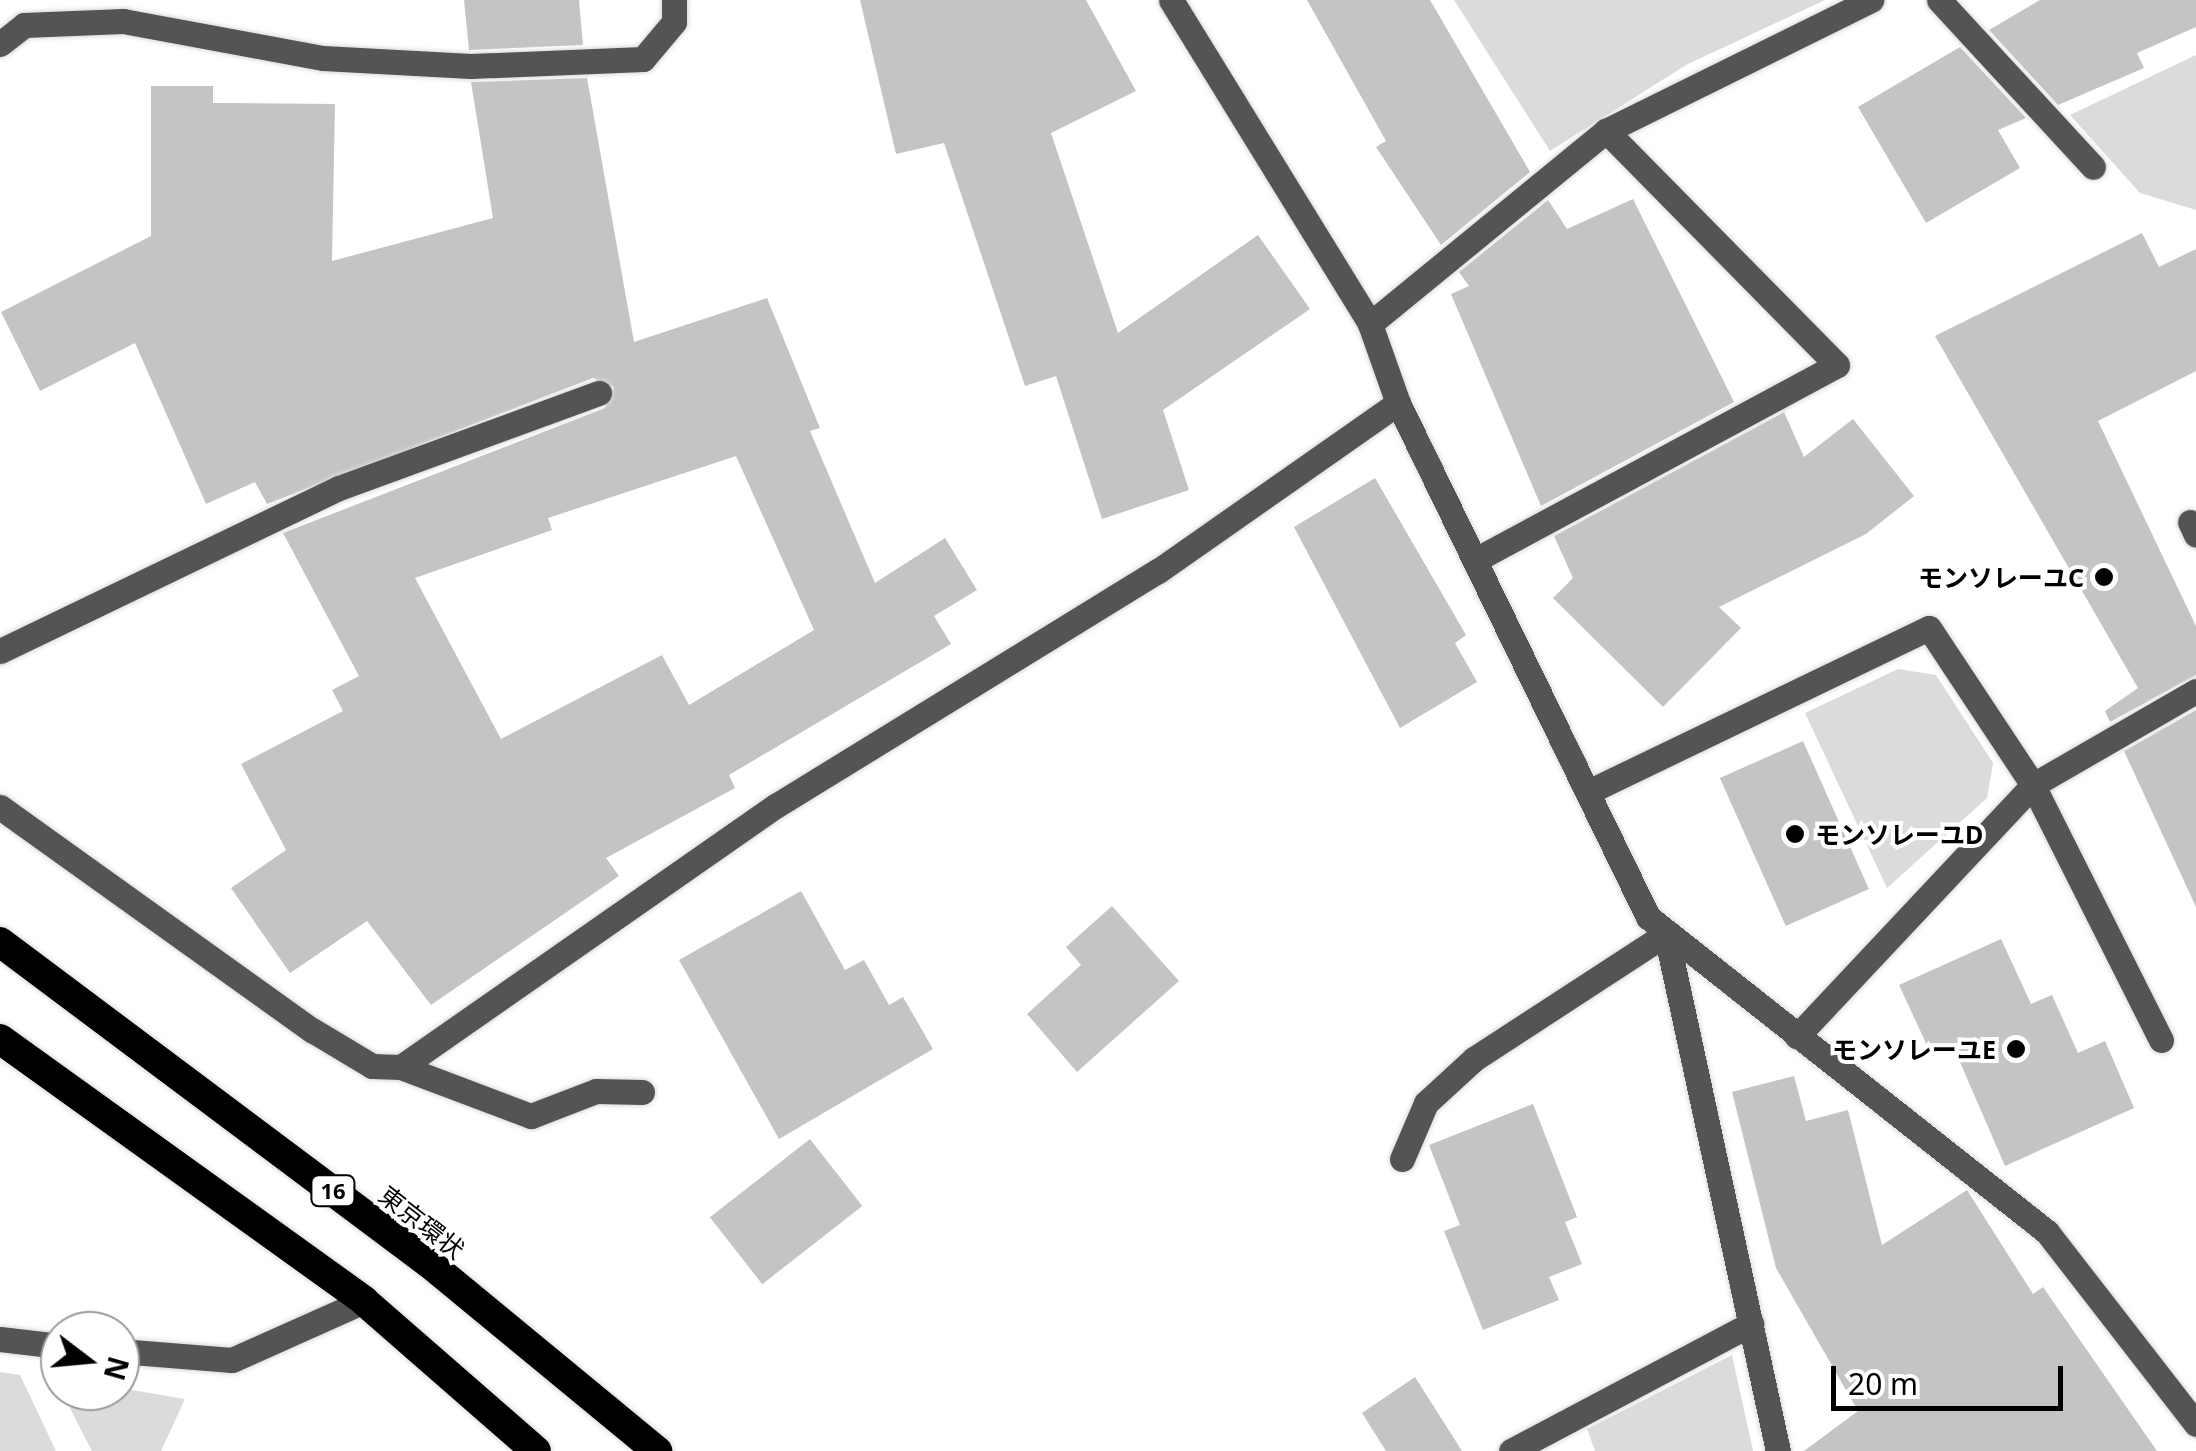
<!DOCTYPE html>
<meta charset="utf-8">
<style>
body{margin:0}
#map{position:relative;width:2196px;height:1451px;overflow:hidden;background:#fff;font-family:"Noto Sans","Noto Sans JP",sans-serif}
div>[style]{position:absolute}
.green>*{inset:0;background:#dbdbdb}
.building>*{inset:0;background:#c4c4c4;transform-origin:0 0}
.roads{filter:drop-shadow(0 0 2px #dbdbdb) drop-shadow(0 0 2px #dbdbdb)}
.minor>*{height:25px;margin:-12.5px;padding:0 12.5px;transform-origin:12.5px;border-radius:12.5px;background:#545454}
.highway>*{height:30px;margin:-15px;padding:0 15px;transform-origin:15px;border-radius:15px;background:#000}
.dots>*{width:28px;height:28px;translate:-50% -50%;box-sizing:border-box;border:5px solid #fff;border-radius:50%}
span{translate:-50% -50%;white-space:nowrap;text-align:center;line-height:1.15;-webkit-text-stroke:8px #fff;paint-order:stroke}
.shield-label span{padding:2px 8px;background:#fff;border:2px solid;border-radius:8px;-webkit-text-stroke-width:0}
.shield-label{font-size:22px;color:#000;font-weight:700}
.poi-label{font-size:25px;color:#000;font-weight:700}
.right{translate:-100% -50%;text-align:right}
.left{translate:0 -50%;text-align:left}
.street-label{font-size:25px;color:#000}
.north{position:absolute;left:40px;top:1311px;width:100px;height:100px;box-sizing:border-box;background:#fff;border:2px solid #999;border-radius:50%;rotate:106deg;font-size:28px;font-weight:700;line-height:40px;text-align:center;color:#000}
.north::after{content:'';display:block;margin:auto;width:35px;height:45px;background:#000;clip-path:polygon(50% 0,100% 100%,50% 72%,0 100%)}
.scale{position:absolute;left:1831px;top:1366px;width:232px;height:45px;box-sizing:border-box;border:5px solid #000;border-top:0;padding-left:12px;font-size:30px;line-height:35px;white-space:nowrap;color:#000;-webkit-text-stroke:8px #fff;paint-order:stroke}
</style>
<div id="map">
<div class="green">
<i style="clip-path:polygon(1454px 0,1825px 0,1686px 65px,1550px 151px)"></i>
<i style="clip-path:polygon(2196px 55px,2196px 210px,2140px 193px,2070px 115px)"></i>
<i style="clip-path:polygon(1898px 669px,1936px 675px,1993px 763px,1987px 798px,1887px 888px,1805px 713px)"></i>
<i style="clip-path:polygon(1732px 1355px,1753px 1451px,1595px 1451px,1587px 1429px)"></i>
<i style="clip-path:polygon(0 1372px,20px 1375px,56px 1451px,0 1451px)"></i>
<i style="clip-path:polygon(120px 1388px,185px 1399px,161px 1451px,92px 1451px,61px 1391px)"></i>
</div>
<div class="building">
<i style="clip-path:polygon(464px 0,579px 0,583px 45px,469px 50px)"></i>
<i style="clip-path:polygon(860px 0,1086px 0,1136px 91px,1051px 133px,1118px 333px,1258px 235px,1310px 309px,1163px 410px,1189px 490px,1102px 519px,1056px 376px,1025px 386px,944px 143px,896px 154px)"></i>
<i style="clip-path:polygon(1307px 0,1430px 0,1530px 172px,1441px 245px,1376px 147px,1386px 141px)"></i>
<i style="clip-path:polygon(2040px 0,2196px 0,2196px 27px,2137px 53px,2144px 68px,2058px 105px,1989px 30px)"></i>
<i style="clip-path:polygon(1960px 47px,2026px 118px,1998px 130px,2020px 168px,1926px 223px,1858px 107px)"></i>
<i style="clip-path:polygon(evenodd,587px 78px,634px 342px,767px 298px,820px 428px,810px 431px,875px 583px,945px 538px,977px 590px,934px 616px,951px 644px,729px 775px,735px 788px,606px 858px,619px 876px,431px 1005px,367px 921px,290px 973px,231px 888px,286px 850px,241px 764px,343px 711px,332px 690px,359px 676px,283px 533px,605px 408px,614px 387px,593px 378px,267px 504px,255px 482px,206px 504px,135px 343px,40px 391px,1px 312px,151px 236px,151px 86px,213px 86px,213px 103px,335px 104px,332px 261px,493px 218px,471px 82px,587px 78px,736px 456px,814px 630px,689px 705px,662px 655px,501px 739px,415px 578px,552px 530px,548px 518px,736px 456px)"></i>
<i style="clip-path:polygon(1633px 199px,1734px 402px,1541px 506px,1451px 294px,1469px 286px,1459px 272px,1548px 200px,1567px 229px)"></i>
<i style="clip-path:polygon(2142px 233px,2159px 267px,2196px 249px,2196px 371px,2098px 421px,2196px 626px,2196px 675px,2110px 722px,2105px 711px,2138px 688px,1935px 336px)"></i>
<i style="clip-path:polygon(1784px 412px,1804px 457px,1853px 419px,1914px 496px,1866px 534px,1719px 607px,1741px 628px,1663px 707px,1553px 598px,1573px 578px,1554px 536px)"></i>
<i style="clip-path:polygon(1375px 478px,1466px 635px,1455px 643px,1477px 682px,1400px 728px,1294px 527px)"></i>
<i style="clip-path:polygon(2196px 710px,2196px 907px,2124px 751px)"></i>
<i style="left:1803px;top:741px;width:162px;height:91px;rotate:66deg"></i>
<i style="clip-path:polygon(801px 891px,845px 970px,864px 960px,889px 1005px,903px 997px,933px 1049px,779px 1139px,679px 960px)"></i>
<i style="clip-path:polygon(1112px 906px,1179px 981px,1077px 1072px,1027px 1014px,1081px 965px,1066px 947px)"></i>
<i style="clip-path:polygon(2001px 939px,2031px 1004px,2052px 995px,2078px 1053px,2105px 1041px,2134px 1108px,2005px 1166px,1953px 1046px,1932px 1056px,1899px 985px)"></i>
<i style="clip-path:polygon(1794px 1076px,1806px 1121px,1848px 1110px,1882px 1245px,1967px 1190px,2033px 1294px,2043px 1287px,2157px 1451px,1804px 1451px,1858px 1411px,1776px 1268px,1732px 1092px)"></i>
<i style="clip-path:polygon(1533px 1104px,1577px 1217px,1565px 1222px,1582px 1264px,1549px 1277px,1559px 1300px,1483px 1330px,1444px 1231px,1460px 1225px,1429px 1145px)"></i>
<i style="left:810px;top:1139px;width:85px;height:127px;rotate:52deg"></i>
<i style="clip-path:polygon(1415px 1377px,1462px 1451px,1386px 1451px,1362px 1413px)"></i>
</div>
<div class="roads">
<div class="minor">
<i style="left:1171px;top:0;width:380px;rotate:58.4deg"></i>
<i style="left:1370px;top:324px;width:84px;rotate:70.5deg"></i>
<i style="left:1398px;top:403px;width:572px;rotate:64.06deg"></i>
<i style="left:1648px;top:917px;width:508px;rotate:38.29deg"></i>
<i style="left:2047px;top:1232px;width:243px;rotate:52.2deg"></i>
<i style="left:1939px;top:0;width:227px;rotate:47.3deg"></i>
<i style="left:0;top:44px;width:31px;rotate:-38deg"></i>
<i style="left:24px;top:25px;width:99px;rotate:-2.3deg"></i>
<i style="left:123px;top:21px;width:203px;rotate:10.5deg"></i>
<i style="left:323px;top:58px;width:148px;rotate:3.1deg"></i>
<i style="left:471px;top:66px;width:172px;rotate:-2.3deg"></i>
<i style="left:643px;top:59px;width:48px;rotate:-50deg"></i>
<i style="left:674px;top:22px;width:22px;rotate:-90deg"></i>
<i style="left:1370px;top:324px;width:305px;rotate:-39.3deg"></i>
<i style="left:1606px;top:131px;width:296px;rotate:-26.3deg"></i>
<i style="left:2190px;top:522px;width:14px;rotate:65deg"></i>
<i style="left:1475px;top:560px;width:411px;rotate:-28.3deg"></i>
<i style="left:1837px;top:365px;width:329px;rotate:-134.6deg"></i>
<i style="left:0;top:651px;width:376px;rotate:-25.7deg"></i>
<i style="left:339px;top:488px;width:277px;rotate:-20.1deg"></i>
<i style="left:1588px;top:792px;width:378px;rotate:-25.7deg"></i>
<i style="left:1929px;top:628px;width:188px;rotate:56.5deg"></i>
<i style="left:2033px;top:785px;width:345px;rotate:133.2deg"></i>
<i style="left:0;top:807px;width:384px;rotate:35.6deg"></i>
<i style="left:312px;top:1030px;width:70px;rotate:31deg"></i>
<i style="left:372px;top:1066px;width:29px;rotate:2deg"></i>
<i style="left:401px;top:1067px;width:458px;rotate:-34.9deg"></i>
<i style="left:777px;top:805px;width:447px;rotate:-31.6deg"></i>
<i style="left:1158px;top:571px;width:293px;rotate:-35deg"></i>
<i style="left:1666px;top:934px;width:529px;rotate:77.78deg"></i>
<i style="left:2161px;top:1040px;width:285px;rotate:-116.7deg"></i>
<i style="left:2033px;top:785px;width:188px;rotate:-30deg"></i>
<i style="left:401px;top:1067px;width:139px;rotate:20.7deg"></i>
<i style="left:531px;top:1116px;width:70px;rotate:-21deg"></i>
<i style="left:596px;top:1091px;width:46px;rotate:1.2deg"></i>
<i style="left:1402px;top:1159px;width:61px;rotate:-66.8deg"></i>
<i style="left:1426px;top:1103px;width:65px;rotate:-42.5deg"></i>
<i style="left:1474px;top:1059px;width:229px;rotate:-33.1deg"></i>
<i style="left:0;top:1339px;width:60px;rotate:6.7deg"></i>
<i style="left:120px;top:1351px;width:112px;rotate:4.6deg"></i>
<i style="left:232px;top:1360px;width:145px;rotate:-24.1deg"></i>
<i style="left:1511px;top:1451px;width:272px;rotate:-27.9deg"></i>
</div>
<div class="highway">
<i style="left:0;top:942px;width:536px;rotate:36.81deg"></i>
<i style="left:429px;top:1263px;width:296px;rotate:39.5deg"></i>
<i style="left:0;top:1039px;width:448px;rotate:35.7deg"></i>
<i style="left:364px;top:1301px;width:228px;rotate:41.1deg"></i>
</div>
</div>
<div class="dots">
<i style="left:2104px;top:577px;background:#000"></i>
<i style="left:1795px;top:834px;background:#000"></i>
<i style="left:2016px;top:1049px;background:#000"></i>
</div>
<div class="shield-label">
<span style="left:333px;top:1191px">16</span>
</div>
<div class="poi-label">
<span class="right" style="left:2084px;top:577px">モンソレーユC</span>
<span class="left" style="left:1815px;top:834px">モンソレーユD</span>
<span class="right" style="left:1996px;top:1049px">モンソレーユE</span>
</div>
<div class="street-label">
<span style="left:422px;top:1222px;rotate:38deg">東京環状</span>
</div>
<div class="north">N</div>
<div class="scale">20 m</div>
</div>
